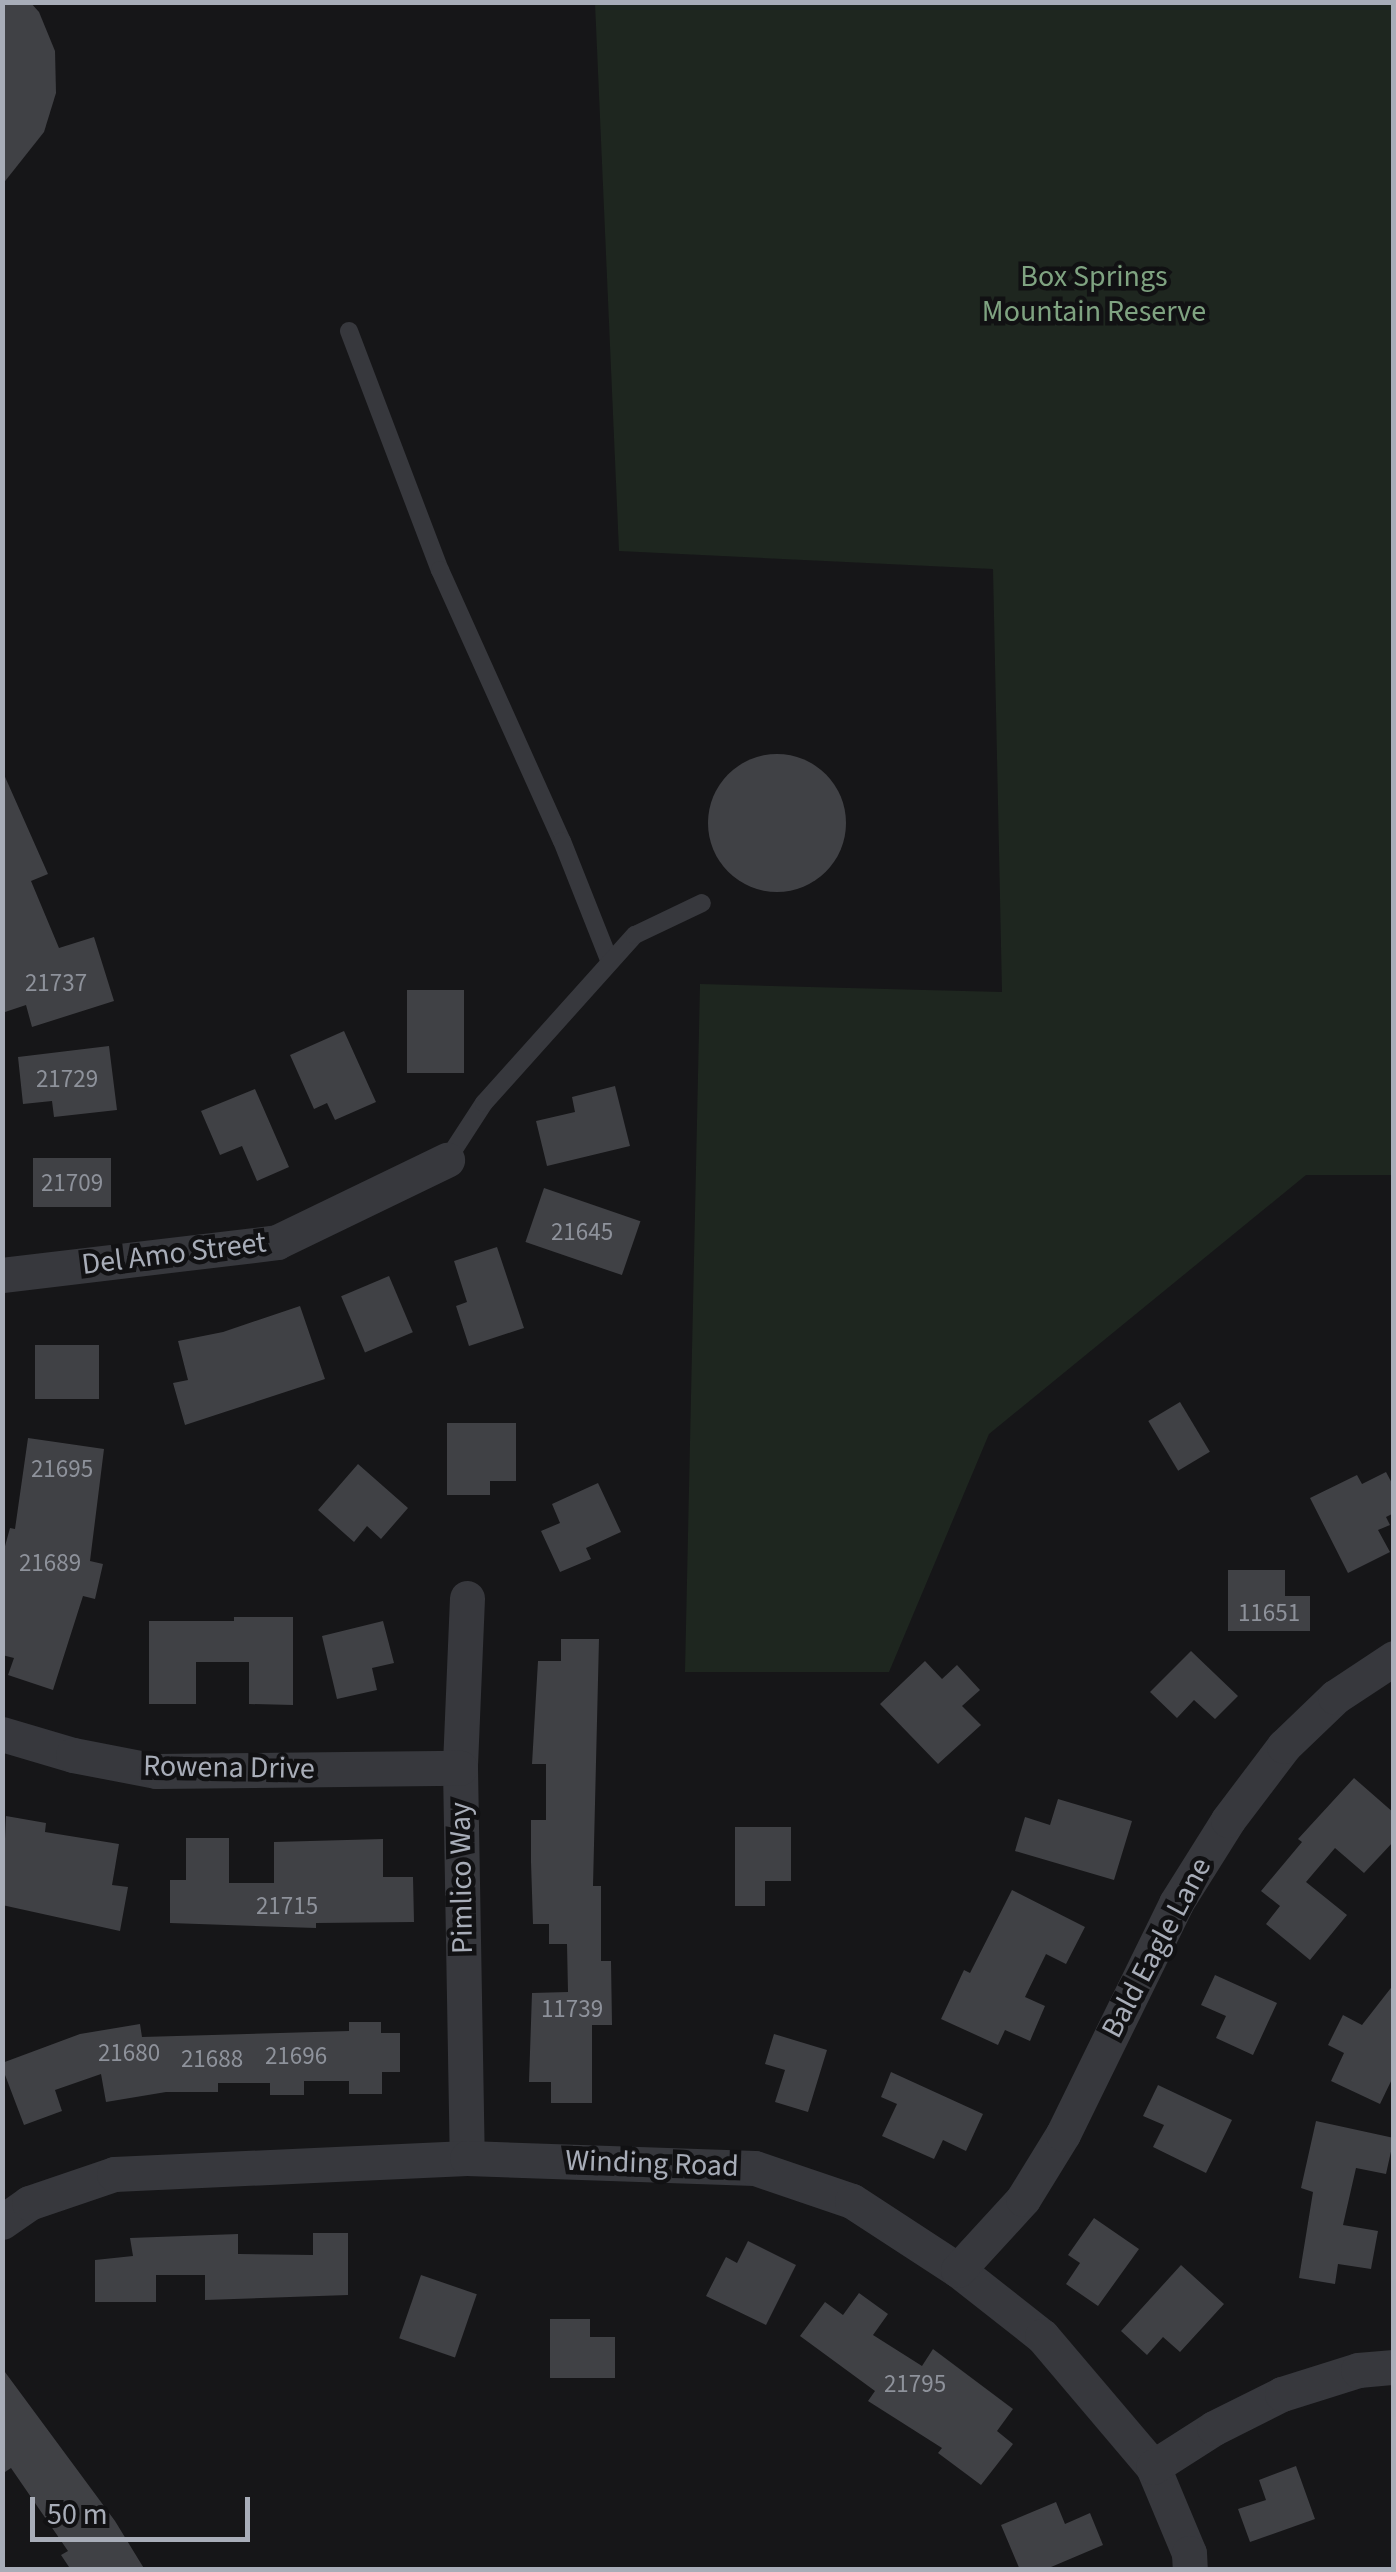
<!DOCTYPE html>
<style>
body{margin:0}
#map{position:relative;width:1396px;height:2572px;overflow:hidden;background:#161618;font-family:"Source Sans 3",sans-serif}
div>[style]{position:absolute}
.green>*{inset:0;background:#1e261f}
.building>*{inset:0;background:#404145;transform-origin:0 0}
.round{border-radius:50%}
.lane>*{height:18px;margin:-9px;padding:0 9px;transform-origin:9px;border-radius:9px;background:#37383d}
.street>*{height:35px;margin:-17.5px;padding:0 17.5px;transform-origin:17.5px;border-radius:17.5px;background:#37383d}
span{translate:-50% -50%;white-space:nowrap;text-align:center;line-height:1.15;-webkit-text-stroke:9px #111113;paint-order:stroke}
.number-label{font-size:25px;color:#8e929b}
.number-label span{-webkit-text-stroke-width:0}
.park-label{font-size:30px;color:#7fa381}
.street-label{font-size:30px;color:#a8adb8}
.frame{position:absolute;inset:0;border:5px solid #a8adb8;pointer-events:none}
.scale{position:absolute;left:30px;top:2497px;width:220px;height:45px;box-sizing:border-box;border:5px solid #a8adb8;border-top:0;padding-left:12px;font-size:30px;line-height:35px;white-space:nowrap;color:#a8adb8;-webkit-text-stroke:8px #111113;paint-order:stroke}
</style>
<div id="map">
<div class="green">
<i style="clip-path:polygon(595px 3px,1393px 3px,1393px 1175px,1306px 1175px,989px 1434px,889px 1672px,685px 1672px,700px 984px,1002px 992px,993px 569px,619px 551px)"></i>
</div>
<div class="building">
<i style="clip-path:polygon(2px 2px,30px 2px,39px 12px,55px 51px,56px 93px,44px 132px,2px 185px)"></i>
<i class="round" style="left:708px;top:754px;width:138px;height:138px"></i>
<i style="clip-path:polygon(2px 770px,48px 874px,31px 881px,59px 948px,94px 937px,114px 1001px,32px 1027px,26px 1005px,2px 1013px)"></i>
<i style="left:407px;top:990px;width:57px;height:83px"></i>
<i style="clip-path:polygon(344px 1031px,376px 1102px,335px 1120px,327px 1103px,314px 1109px,290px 1055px)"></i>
<i style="clip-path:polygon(109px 1046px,117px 1110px,54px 1117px,52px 1101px,23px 1104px,18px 1057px)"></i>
<i style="clip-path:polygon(615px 1086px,630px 1146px,547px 1166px,536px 1121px,575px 1112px,572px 1097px)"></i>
<i style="clip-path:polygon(255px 1089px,289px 1167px,257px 1181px,242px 1146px,220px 1155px,201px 1111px)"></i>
<i style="left:33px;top:1158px;width:78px;height:49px"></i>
<i style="left:544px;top:1188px;width:102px;height:57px;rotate:19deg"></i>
<i style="clip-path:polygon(497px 1247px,524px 1328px,469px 1346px,456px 1306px,467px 1302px,454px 1261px)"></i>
<i style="left:389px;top:1276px;width:61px;height:52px;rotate:67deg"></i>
<i style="clip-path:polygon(300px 1306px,325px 1379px,185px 1425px,173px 1383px,188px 1380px,178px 1341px,223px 1332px)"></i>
<i style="left:35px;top:1345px;width:64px;height:54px"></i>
<i style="left:1180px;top:1402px;width:58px;height:37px;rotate:59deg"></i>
<i style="clip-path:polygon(447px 1423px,516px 1423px,516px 1481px,490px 1481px,490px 1495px,447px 1495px)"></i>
<i style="clip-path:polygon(28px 1438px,104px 1449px,90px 1561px,103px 1564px,95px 1599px,83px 1596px,53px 1690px,8px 1675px,14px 1658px,2px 1655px,2px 1557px,10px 1528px,15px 1529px)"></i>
<i style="clip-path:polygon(358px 1464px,408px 1508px,381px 1539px,367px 1526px,354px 1542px,318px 1510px)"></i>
<i style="clip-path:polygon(1386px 1472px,1394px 1487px,1394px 1513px,1386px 1517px,1390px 1525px,1378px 1530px,1390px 1552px,1348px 1573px,1310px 1498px,1357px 1475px,1362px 1484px)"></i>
<i style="clip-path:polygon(598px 1483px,621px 1532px,586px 1548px,591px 1559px,560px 1572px,541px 1531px,560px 1523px,552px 1504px)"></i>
<i style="clip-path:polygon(1228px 1570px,1285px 1570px,1285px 1596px,1310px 1596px,1310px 1631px,1228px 1631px)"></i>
<i style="clip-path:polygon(234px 1617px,293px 1617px,293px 1705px,249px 1704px,249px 1662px,196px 1662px,196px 1704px,149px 1704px,149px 1621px,234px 1621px)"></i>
<i style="clip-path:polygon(383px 1621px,394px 1663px,372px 1668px,377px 1690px,337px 1699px,322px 1636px)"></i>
<i style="clip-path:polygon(561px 1639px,599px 1639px,593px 1886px,601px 1886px,601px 1961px,611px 1961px,612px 2025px,592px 2025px,592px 2103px,551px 2103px,551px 2082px,529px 2082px,532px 1993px,568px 1992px,567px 1944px,549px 1944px,549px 1924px,533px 1924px,531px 1862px,531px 1820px,546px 1820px,546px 1764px,532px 1764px,538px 1661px,561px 1661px)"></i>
<i style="clip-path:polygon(1191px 1651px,1238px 1696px,1215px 1719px,1194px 1700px,1177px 1718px,1150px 1692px)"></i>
<i style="clip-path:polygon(925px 1661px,942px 1679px,957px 1665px,980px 1690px,962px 1706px,981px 1725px,938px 1764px,880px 1704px)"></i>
<i style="clip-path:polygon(1354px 1778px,1394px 1813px,1394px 1841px,1364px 1873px,1335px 1848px,1306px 1882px,1347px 1915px,1310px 1960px,1266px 1924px,1280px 1906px,1261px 1891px,1302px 1842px,1298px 1839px)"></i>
<i style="clip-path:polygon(1058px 1799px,1132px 1821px,1114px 1880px,1015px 1851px,1025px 1817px,1050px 1825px)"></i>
<i style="clip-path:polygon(6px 1816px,46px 1823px,45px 1832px,119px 1844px,112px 1885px,128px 1887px,120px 1931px,2px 1905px)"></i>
<i style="clip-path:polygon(735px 1827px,791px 1827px,791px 1881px,765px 1881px,765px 1906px,735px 1906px)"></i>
<i style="clip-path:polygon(186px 1838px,229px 1838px,229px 1883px,274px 1883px,274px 1842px,383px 1839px,383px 1877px,413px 1877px,414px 1922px,316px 1923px,316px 1928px,170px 1923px,170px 1880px,186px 1880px)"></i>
<i style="clip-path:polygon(1012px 1890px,1085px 1927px,1066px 1964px,1046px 1954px,1025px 1997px,1045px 2006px,1030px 2041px,1005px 2030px,998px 2045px,941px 2019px,964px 1970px,970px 1973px)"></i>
<i style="clip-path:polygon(1215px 1975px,1277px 2003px,1253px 2055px,1216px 2038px,1226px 2016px,1201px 2005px)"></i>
<i style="clip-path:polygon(1394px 1984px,1394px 2075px,1380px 2104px,1331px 2081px,1344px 2053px,1328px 2045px,1343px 2015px,1362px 2025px)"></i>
<i style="clip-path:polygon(349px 2022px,381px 2022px,381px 2033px,400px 2033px,400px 2072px,382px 2072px,382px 2094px,349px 2094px,349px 2081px,304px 2081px,304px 2095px,270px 2095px,270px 2083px,218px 2083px,218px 2092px,166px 2092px,106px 2102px,101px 2074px,55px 2090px,62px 2111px,24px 2125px,2px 2067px,2px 2063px,80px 2034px,140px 2024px,142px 2037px,349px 2031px)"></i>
<i style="clip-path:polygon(774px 2034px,827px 2050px,808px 2112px,775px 2102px,785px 2070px,765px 2064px)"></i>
<i style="clip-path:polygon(891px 2072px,983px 2114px,966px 2151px,943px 2140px,934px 2159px,882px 2136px,897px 2104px,881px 2097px)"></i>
<i style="clip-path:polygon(1158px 2085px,1232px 2120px,1206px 2173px,1153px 2147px,1164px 2125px,1143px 2116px)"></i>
<i style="clip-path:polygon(1316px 2121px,1394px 2138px,1386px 2174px,1356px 2168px,1343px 2225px,1378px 2231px,1371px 2269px,1338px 2264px,1335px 2284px,1299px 2278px,1313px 2192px,1301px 2188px)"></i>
<i style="clip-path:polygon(1094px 2218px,1139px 2249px,1098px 2306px,1066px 2284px,1080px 2263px,1068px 2255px)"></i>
<i style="clip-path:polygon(313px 2233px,348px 2233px,348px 2295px,205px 2300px,205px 2275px,156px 2275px,156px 2302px,95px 2302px,95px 2260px,133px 2256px,130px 2238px,238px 2234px,238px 2254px,313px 2255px)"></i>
<i style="clip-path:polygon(748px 2241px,796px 2265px,766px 2325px,706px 2296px,726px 2257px,737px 2263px)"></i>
<i style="clip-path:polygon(1181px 2265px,1224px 2304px,1180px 2352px,1163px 2337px,1147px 2355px,1121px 2331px)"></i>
<i style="left:421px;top:2275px;width:59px;height:67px;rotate:19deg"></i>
<i style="clip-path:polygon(859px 2293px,888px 2314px,873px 2335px,922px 2366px,933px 2349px,1013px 2409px,997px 2431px,1013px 2444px,981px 2485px,938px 2453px,942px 2448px,868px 2401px,875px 2391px,800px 2336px,825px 2302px,843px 2315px)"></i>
<i style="clip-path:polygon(550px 2319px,590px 2319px,590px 2337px,615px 2337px,615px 2378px,550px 2378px)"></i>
<i style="clip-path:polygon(2px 2368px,115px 2521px,145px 2570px,71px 2570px,61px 2555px,68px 2551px,11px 2468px,2px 2474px)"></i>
<i style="clip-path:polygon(1296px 2466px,1315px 2519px,1250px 2542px,1238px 2509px,1266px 2500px,1259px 2480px)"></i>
<i style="clip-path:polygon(1056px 2502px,1065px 2524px,1090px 2513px,1103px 2545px,1044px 2570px,1020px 2570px,1001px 2525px)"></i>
</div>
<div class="lane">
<i style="left:349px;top:331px;width:256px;rotate:69.2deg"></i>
<i style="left:440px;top:570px;width:297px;rotate:65.8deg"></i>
<i style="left:562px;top:841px;width:130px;rotate:68.4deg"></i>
<i style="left:447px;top:1160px;width:68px;rotate:-57deg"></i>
<i style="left:484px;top:1103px;width:226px;rotate:-48.1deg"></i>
<i style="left:635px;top:935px;width:74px;rotate:-25.5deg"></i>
</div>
<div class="street">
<i style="left:2px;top:1275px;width:277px;rotate:-6.8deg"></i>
<i style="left:277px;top:1242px;width:189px;rotate:-25.8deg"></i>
<i style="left:467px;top:1598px;width:170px;rotate:92.4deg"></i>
<i style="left:460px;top:1768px;width:390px;rotate:89deg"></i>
<i style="left:2px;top:1734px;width:74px;rotate:16.5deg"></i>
<i style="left:73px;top:1755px;width:85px;rotate:10.9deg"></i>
<i style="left:156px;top:1771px;width:304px;rotate:-0.6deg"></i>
<i style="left:2px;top:2222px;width:33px;rotate:-35deg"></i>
<i style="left:29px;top:2203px;width:90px;rotate:-18.8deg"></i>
<i style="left:114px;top:2174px;width:353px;rotate:-2.6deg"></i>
<i style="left:467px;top:2158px;width:288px;rotate:2deg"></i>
<i style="left:755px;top:2168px;width:102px;rotate:18.8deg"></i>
<i style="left:852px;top:2201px;width:126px;rotate:33.1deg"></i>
<i style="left:958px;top:2270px;width:107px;rotate:38.2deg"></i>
<i style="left:1042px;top:2336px;width:172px;rotate:49.7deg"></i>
<i style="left:1153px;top:2467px;width:93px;rotate:67.3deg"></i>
<i style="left:1189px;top:2553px;width:17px;rotate:87deg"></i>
<i style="left:958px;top:2270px;width:96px;rotate:-47.5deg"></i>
<i style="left:1023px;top:2199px;width:76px;rotate:-58.4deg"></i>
<i style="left:1063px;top:2134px;width:257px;rotate:-63.9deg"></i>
<i style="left:1176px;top:1903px;width:98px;rotate:-57.9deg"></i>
<i style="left:1228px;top:1820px;width:93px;rotate:-52.9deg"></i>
<i style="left:1284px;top:1746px;width:71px;rotate:-43.9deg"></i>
<i style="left:1335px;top:1697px;width:71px;rotate:-33.5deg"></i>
<i style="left:1153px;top:2467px;width:72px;rotate:-32.6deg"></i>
<i style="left:1214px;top:2428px;width:76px;rotate:-26.6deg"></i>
<i style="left:1282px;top:2394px;width:80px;rotate:-17.5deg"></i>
<i style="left:1358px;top:2370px;width:36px;rotate:-5deg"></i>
</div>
<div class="number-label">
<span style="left:56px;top:983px">21737</span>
<span style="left:67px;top:1079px">21729</span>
<span style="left:72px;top:1183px">21709</span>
<span style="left:582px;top:1232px">21645</span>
<span style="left:62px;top:1469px">21695</span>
<span style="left:50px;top:1563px">21689</span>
<span style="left:1269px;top:1613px">11651</span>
<span style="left:287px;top:1906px">21715</span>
<span style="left:572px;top:2009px">11739</span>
<span style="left:129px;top:2053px">21680</span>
<span style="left:296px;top:2056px">21696</span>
<span style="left:212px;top:2059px">21688</span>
<span style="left:915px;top:2384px">21795</span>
</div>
<div class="park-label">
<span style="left:1094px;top:294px">Box Springs<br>Mountain Reserve</span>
</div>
<div class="street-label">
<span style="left:174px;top:1254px;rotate:-7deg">Del Amo Street</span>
<span style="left:229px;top:1768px;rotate:1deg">Rowena Drive</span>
<span style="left:462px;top:1878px;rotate:-91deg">Pimlico Way</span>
<span style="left:1157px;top:1948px;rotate:-62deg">Bald Eagle Lane</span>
<span style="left:652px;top:2164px;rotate:2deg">Winding Road</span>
</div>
<div class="frame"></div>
<div class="scale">50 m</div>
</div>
